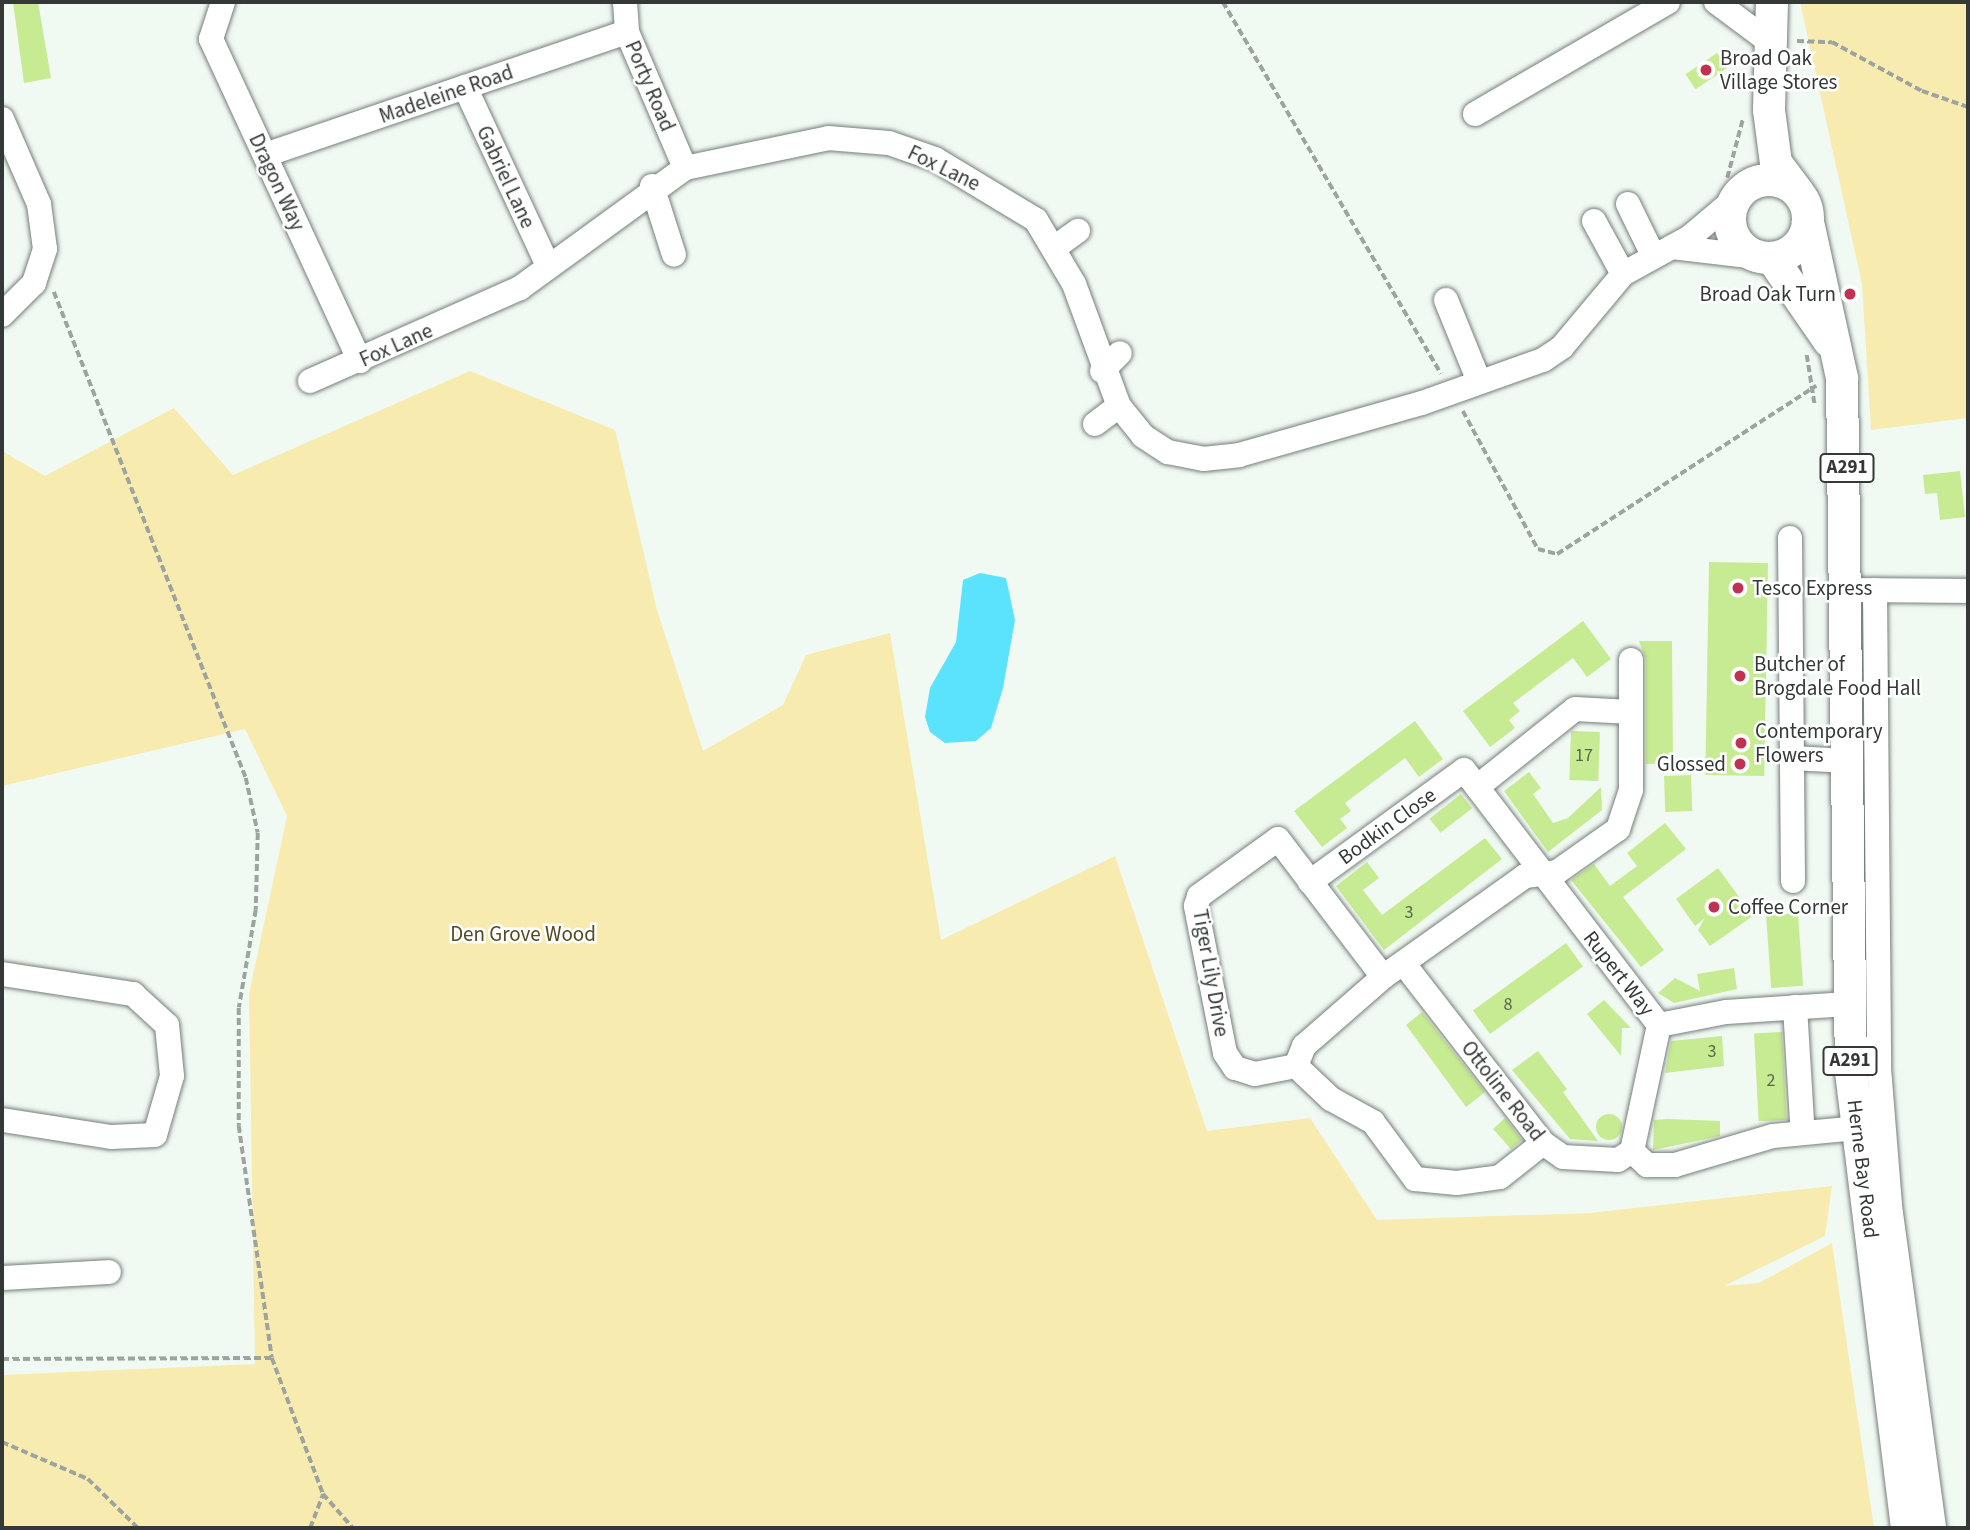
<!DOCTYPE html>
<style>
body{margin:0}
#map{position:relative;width:1970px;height:1530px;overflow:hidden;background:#f0faf3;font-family:"Source Sans 3",sans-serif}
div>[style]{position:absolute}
.green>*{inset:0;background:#f7ebb0}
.water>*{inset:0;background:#5be3fd}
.building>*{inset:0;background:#c7eb92;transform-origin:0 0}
.round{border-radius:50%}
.path>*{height:3.5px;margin-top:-1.75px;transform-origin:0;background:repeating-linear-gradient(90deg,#9da49f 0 7px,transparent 0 10.5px)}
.roads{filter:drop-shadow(0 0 2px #767f79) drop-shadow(0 0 2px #767f79)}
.minor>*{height:24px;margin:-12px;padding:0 12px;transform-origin:12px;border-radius:12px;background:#fff}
.major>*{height:32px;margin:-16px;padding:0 16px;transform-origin:16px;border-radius:16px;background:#fff}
.major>.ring{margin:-16px;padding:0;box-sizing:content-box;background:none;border:32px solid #fff;border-radius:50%}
.dots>*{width:19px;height:19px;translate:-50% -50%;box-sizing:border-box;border:4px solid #fff;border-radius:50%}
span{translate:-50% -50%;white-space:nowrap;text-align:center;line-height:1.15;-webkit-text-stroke:5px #fff;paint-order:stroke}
.number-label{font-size:18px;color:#59654d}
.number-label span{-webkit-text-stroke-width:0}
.shield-label span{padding:2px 5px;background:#fff;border:2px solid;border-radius:5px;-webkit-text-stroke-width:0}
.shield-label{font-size:19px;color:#343836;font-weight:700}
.poi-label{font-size:21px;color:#343836}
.left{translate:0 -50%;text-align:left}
.right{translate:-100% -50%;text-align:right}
.street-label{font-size:21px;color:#343836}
.park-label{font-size:21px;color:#534b22}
.frame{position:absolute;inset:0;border:4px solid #343836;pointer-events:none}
</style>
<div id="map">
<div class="green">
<i style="clip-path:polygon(1800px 2px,1968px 2px,1968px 418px,1871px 430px,1862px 284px)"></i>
<i style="clip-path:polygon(470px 371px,615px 430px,657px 610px,703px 751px,783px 705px,806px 655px,890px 633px,941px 940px,1115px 856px,1207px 1131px,1310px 1118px,1377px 1220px,1590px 1213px,1832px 1186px,1825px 1236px,1724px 1286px,1759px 1283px,1832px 1243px,1874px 1528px,2px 1528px,2px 1375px,255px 1364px,249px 994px,287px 816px,245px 729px,2px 786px,2px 451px,45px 476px,174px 408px,233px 475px)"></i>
</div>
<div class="water">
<i style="clip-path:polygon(980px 573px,1006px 578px,1015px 620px,1003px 688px,991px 728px,976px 741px,945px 743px,930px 732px,925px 717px,930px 688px,956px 642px,963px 580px)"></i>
</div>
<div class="building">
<i style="clip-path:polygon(13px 2px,38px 2px,51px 78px,24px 83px)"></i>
<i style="left:1717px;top:53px;width:18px;height:38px;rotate:56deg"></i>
<i style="clip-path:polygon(1960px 471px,1965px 517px,1940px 520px,1937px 493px,1925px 494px,1923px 475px)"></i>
<i style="left:1709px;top:562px;width:59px;height:213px;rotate:1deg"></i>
<i style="clip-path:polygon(1583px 621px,1611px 659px,1587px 677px,1573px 658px,1513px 703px,1520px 711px,1509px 720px,1515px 728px,1490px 747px,1463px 711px)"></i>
<i style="clip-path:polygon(1639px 641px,1672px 641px,1673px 763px,1646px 764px,1646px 660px)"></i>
<i style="clip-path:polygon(1415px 721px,1443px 759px,1419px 777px,1405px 758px,1345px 803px,1351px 811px,1340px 819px,1347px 828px,1322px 847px,1294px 811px)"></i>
<i style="left:1571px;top:731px;width:29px;height:49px;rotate:2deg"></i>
<i style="clip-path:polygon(1529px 772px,1541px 788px,1533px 794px,1553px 823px,1568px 818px,1601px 787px,1602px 810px,1548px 852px,1504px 791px)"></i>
<i style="left:1691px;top:775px;width:36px;height:27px;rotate:88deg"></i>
<i style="left:1461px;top:794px;width:18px;height:40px;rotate:52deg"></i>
<i style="clip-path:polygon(1665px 823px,1686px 849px,1623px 897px,1664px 950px,1641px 967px,1571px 880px,1594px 864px,1610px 886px,1637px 866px,1627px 853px)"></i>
<i style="clip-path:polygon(1485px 838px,1502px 859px,1384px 950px,1336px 886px,1367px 862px,1379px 878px,1363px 890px,1382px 915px)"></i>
<i style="clip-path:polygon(1718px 868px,1753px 916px,1710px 946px,1698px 930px,1705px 918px,1695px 926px,1676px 899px)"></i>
<i style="left:1798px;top:913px;width:73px;height:32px;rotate:86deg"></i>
<i style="left:1566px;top:943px;width:29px;height:115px;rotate:54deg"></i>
<i style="clip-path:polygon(1734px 968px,1737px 989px,1674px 1003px,1658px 993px,1675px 978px,1700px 991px,1697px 974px)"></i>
<i style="clip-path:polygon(1604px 1000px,1631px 1028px,1622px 1028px,1621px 1056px,1587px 1014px)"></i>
<i style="clip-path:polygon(1422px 1012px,1485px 1092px,1466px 1107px,1406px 1025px)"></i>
<i style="left:1782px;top:1032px;width:88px;height:28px;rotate:87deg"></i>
<i style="clip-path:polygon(1722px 1036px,1724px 1066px,1665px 1073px,1671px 1041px)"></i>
<i style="clip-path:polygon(1538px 1051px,1567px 1089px,1563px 1092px,1598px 1141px,1570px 1139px,1512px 1070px)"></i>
<i class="round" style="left:1596px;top:1114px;width:26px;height:26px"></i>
<i style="clip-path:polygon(1505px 1118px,1522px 1140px,1511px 1149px,1493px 1129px)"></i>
<i style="clip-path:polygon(1668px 1119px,1720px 1121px,1720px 1136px,1653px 1150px,1654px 1120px)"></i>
</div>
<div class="path">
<i style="left:1223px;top:2px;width:431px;rotate:59.6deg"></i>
<i style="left:1797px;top:41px;width:35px;rotate:2deg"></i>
<i style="left:1832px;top:42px;width:102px;rotate:28.6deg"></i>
<i style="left:1922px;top:91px;width:49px;rotate:19.2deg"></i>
<i style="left:1727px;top:178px;width:62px;rotate:-75.1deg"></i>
<i style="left:54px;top:292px;width:523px;rotate:68.44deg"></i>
<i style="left:246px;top:778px;width:56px;rotate:77.7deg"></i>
<i style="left:258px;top:833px;width:77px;rotate:91.5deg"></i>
<i style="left:256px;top:910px;width:99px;rotate:99.8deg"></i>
<i style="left:239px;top:1008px;width:118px;rotate:90deg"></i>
<i style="left:239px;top:1126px;width:234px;rotate:81.9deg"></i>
<i style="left:272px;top:1358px;width:145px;rotate:69.4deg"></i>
<i style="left:323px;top:1494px;width:45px;rotate:48.6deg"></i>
<i style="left:1807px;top:355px;width:52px;rotate:81.1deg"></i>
<i style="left:1463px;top:411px;width:157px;rotate:61.5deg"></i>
<i style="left:1538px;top:549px;width:20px;rotate:15deg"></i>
<i style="left:1557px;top:554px;width:309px;rotate:-33deg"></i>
<i style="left:2px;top:1359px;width:270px;rotate:-0.2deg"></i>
<i style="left:2px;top:1442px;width:94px;rotate:23.3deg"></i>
<i style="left:88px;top:1479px;width:70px;rotate:44.4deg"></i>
<i style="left:310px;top:1528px;width:36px;rotate:-69deg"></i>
</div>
<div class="roads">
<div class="minor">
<i style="left:223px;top:2px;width:39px;rotate:108deg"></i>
<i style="left:211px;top:39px;width:355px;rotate:65.2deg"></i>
<i style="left:625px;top:2px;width:30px;rotate:86deg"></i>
<i style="left:627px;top:32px;width:148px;rotate:66.9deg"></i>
<i style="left:1716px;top:2px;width:69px;rotate:36.7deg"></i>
<i style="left:465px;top:87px;width:197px;rotate:65.1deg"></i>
<i style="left:1475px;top:114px;width:223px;rotate:-30.1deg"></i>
<i style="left:2px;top:119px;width:93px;rotate:66.5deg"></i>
<i style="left:39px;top:204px;width:45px;rotate:82.4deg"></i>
<i style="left:45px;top:249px;width:36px;rotate:108deg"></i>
<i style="left:34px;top:283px;width:45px;rotate:135deg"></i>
<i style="left:265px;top:155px;width:382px;rotate:-18.8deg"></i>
<i style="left:652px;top:186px;width:72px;rotate:72.3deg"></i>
<i style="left:1628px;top:204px;width:57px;rotate:63.9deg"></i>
<i style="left:1594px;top:221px;width:60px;rotate:61.3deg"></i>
<i style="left:1057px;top:246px;width:26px;rotate:-36deg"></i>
<i style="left:1672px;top:247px;width:94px;rotate:6.7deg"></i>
<i style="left:1446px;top:300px;width:85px;rotate:67.9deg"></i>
<i style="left:1102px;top:371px;width:25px;rotate:-45deg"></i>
<i style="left:310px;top:381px;width:230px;rotate:-23.9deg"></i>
<i style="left:520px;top:288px;width:204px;rotate:-36deg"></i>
<i style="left:685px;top:168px;width:146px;rotate:-11.8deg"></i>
<i style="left:828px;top:138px;width:61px;rotate:4.7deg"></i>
<i style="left:889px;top:143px;width:49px;rotate:19.2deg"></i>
<i style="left:935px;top:159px;width:118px;rotate:31.1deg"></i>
<i style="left:1036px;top:220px;width:74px;rotate:59.3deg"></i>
<i style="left:1074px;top:284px;width:130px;rotate:69.8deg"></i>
<i style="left:1119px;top:406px;width:38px;rotate:51deg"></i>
<i style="left:1143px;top:436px;width:30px;rotate:33deg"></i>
<i style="left:1168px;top:452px;width:36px;rotate:11deg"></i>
<i style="left:1203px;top:459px;width:36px;rotate:-6deg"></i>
<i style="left:1239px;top:455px;width:190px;rotate:-15.9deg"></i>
<i style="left:1422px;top:403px;width:128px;rotate:-19.6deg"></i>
<i style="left:1543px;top:360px;width:23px;rotate:-34deg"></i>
<i style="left:1562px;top:347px;width:95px;rotate:-50.1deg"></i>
<i style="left:1623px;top:274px;width:77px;rotate:-28.9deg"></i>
<i style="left:1690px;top:237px;width:60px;rotate:-40.3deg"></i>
<i style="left:1095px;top:424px;width:30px;rotate:-37deg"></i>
<i style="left:1790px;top:538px;width:220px;rotate:89.5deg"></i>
<i style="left:1860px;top:590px;width:108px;rotate:0.5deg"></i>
<i style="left:1875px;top:590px;width:478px;rotate:89.5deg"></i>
<i style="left:1879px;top:1068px;width:138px;rotate:85.4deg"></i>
<i style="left:1890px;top:1206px;width:325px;rotate:82.2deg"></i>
<i style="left:1477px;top:787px;width:125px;rotate:-38.5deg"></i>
<i style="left:1575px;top:709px;width:56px;rotate:3.1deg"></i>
<i style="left:1793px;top:881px;width:123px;rotate:-90.5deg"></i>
<i style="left:1792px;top:758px;width:56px;rotate:3.1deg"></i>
<i style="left:1310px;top:882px;width:190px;rotate:-36deg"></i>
<i style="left:1464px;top:770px;width:321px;rotate:52.6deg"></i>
<i style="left:1659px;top:1025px;width:68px;rotate:-11deg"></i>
<i style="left:1726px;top:1012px;width:122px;rotate:-3.8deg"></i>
<i style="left:1404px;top:964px;width:227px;rotate:52.2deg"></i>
<i style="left:1543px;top:1143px;width:24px;rotate:35deg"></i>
<i style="left:1563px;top:1157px;width:55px;rotate:3.1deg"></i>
<i style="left:1618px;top:1160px;width:17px;rotate:-33deg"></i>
<i style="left:1632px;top:1151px;width:129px;rotate:-77.9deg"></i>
<i style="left:2px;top:974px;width:133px;rotate:8.7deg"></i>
<i style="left:133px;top:994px;width:46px;rotate:42.4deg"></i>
<i style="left:167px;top:1025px;width:51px;rotate:84.4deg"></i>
<i style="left:172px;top:1076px;width:61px;rotate:106.1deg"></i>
<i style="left:155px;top:1135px;width:44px;rotate:177.4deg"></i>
<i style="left:111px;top:1137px;width:110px;rotate:-171.1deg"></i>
<i style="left:1795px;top:1007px;width:115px;rotate:86.5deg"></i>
<i style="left:1296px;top:1066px;width:22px;rotate:-68deg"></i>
<i style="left:1304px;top:1046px;width:105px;rotate:-41.1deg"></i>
<i style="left:1383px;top:977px;width:174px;rotate:-35.4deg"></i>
<i style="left:1525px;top:876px;width:32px;rotate:-7deg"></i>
<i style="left:1557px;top:872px;width:75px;rotate:-35.2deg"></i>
<i style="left:1618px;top:829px;width:41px;rotate:-71.6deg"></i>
<i style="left:1631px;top:790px;width:130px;rotate:-90deg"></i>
<i style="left:1296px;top:1066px;width:42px;rotate:169deg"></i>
<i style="left:1255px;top:1074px;width:21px;rotate:-163deg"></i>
<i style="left:1235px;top:1068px;width:18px;rotate:-124deg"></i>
<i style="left:1225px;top:1053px;width:150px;rotate:-101.2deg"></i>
<i style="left:1196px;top:906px;width:10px;rotate:-73deg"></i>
<i style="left:1199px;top:896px;width:97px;rotate:-35.8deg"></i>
<i style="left:1278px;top:839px;width:173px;rotate:52.7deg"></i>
<i style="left:1296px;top:1066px;width:48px;rotate:43.3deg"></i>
<i style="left:1331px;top:1099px;width:48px;rotate:28.7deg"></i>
<i style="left:1373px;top:1122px;width:71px;rotate:53.6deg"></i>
<i style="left:1415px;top:1179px;width:42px;rotate:5.4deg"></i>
<i style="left:1457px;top:1183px;width:43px;rotate:-7.9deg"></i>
<i style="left:1500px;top:1177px;width:55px;rotate:-38.3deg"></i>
<i style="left:1632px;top:1151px;width:21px;rotate:43deg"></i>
<i style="left:1647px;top:1165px;width:28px"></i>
<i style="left:1675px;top:1165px;width:102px;rotate:-16.5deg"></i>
<i style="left:1773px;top:1136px;width:84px;rotate:-5.4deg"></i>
<i style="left:2px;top:1278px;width:107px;rotate:-3.2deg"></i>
</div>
<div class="major">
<i style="left:1772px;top:2px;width:108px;rotate:91.6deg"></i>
<i style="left:1769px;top:110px;width:53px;rotate:82.5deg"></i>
<i style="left:1776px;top:163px;width:36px;rotate:53deg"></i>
<i class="ring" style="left:1730px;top:180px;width:46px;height:46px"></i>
<i style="left:1808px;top:222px;width:160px;rotate:77.7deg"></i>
<i style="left:1842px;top:378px;width:694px;rotate:89.26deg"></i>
<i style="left:1851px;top:1072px;width:459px;rotate:83deg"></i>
<i style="left:1772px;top:258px;width:101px;rotate:55.5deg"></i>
</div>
</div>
<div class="dots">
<i style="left:1706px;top:70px;background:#c13152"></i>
<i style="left:1850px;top:294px;background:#c13152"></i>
<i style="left:1738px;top:588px;background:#c13152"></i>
<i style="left:1740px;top:676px;background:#c13152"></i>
<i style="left:1741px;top:743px;background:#c13152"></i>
<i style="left:1740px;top:764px;background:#c13152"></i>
<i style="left:1714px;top:907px;background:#c13152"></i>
</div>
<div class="number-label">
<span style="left:1584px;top:756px">17</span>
<span style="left:1409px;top:913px">3</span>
<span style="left:1508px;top:1005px">8</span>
<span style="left:1712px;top:1052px">3</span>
<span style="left:1771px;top:1081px">2</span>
</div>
<div class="shield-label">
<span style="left:1847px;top:468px">A291</span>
<span style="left:1850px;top:1061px">A291</span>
</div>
<div class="poi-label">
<span class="left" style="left:1720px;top:70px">Broad Oak<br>Village Stores</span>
<span class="right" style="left:1836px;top:294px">Broad Oak Turn</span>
<span class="left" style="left:1752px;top:588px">Tesco Express</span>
<span class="left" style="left:1754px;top:676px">Butcher of<br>Brogdale Food Hall</span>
<span class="left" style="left:1755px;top:743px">Contemporary<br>Flowers</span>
<span class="right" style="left:1726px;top:764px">Glossed</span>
<span class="left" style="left:1728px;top:907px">Coffee Corner</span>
</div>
<div class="street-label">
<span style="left:650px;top:86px;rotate:67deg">Porty Road</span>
<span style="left:446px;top:94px;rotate:-19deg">Madeleine Road</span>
<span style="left:944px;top:168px;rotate:26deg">Fox Lane</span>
<span style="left:506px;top:177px;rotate:65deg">Gabriel Lane</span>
<span style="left:277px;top:182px;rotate:65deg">Dragon Way</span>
<span style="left:396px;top:345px;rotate:-24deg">Fox Lane</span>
<span style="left:1387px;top:826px;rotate:-36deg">Bodkin Close</span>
<span style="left:1211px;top:973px;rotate:80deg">Tiger Lily Drive</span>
<span style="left:1619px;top:973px;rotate:52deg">Rupert Way</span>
<span style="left:1503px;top:1091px;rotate:52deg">Ottoline Road</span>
<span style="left:1863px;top:1169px;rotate:83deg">Herne Bay Road</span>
</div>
<div class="park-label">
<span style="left:523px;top:934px">Den Grove Wood</span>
</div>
<div class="frame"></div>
</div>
